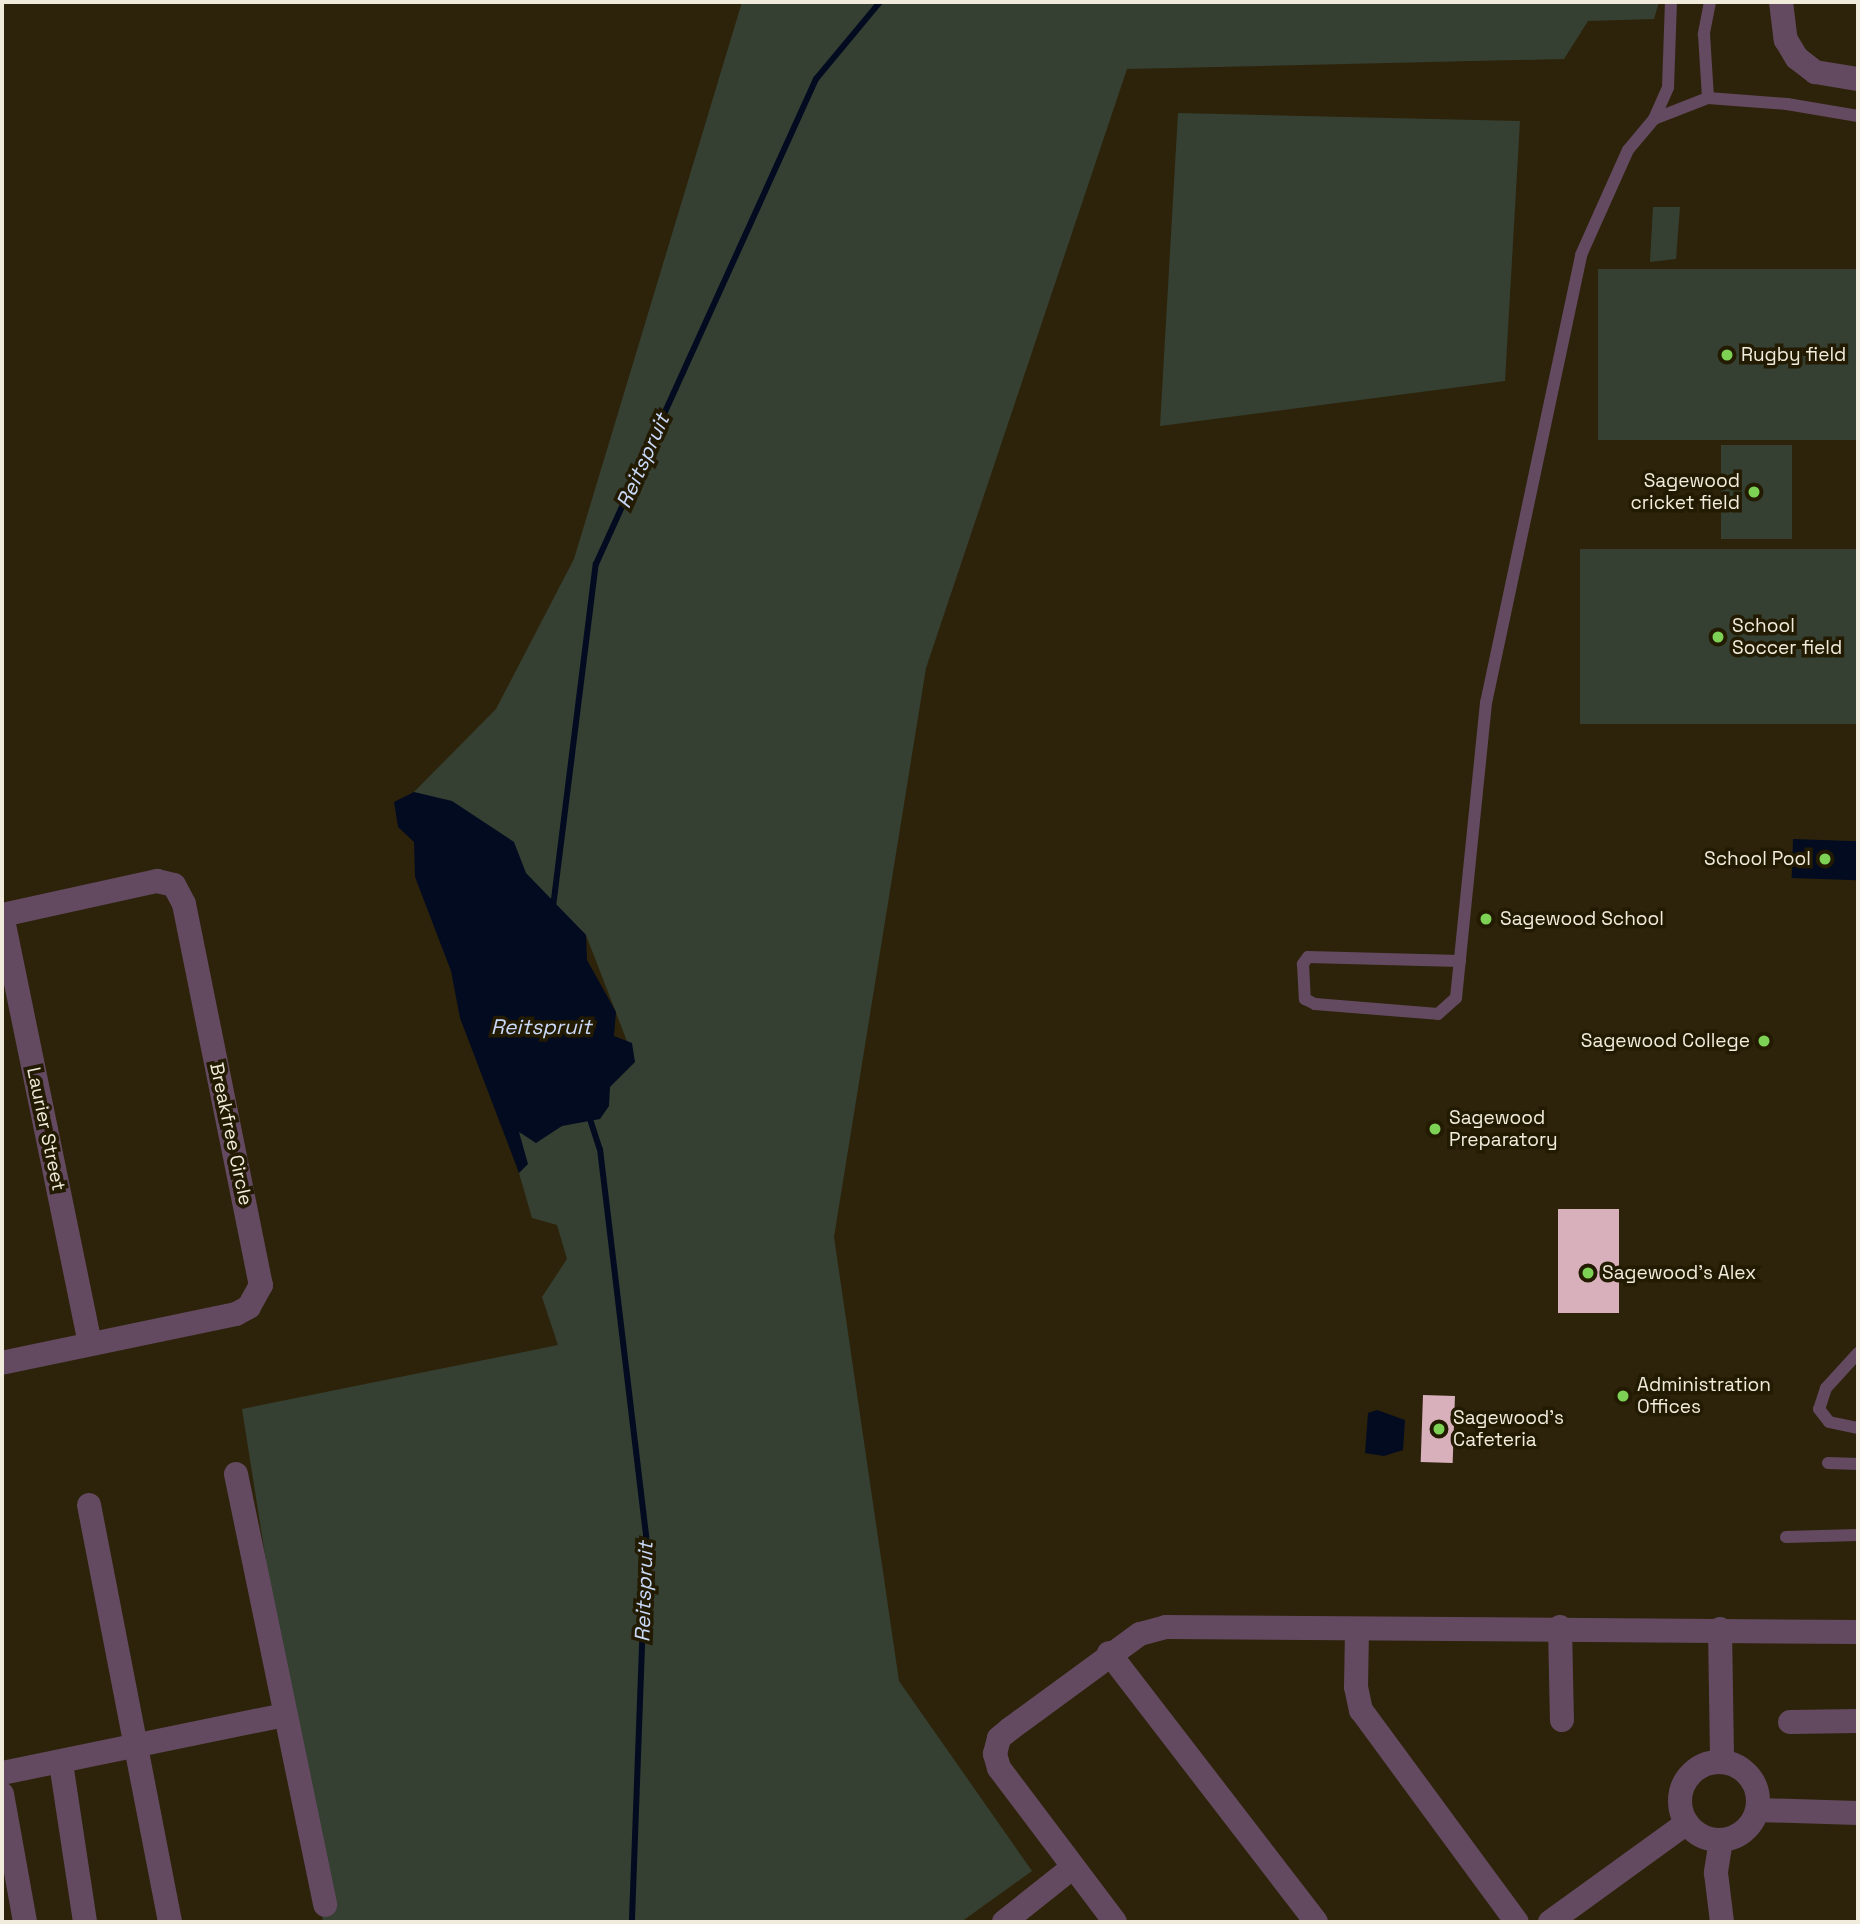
<!DOCTYPE html>
<style>
body{margin:0}
#map{position:relative;width:1860px;height:1924px;overflow:hidden;background:#2d230a;font-family:"Space Grotesk",sans-serif}
div>[style]{position:absolute}
.green>*{inset:0;background:#354032;transform-origin:0 0}
.water>*{inset:0;background:#030b21;transform-origin:0 0}
.stream>*{height:6px;margin:-3px;padding:0 3px;transform-origin:3px;border-radius:3px;background:#030b21}
.building>*{inset:0;background:#d8b0bb;transform-origin:0 0}
.service>*{height:12px;margin:-6px;padding:0 6px;transform-origin:6px;border-radius:6px;background:#634a61}
.minor>*{height:24px;margin:-12px;padding:0 12px;transform-origin:12px;border-radius:12px;background:#634a61}
.minor>.ring{margin:-12px;padding:0;box-sizing:content-box;background:none;border:24px solid #634a61;border-radius:50%}
.dots>*{width:19px;height:19px;translate:-50% -50%;box-sizing:border-box;border:4px solid #231a02;border-radius:50%}
span{translate:-50% -50%;white-space:nowrap;text-align:center;line-height:1.15;-webkit-text-stroke:7px #231a02;paint-order:stroke}
.poi-label{font-size:19px;color:#f1ebdc}
.left{translate:0 -50%;text-align:left}
.right{translate:-100% -50%;text-align:right}
.street-label{font-size:19px;color:#f1ebdc}
.water-label{font-size:21px;color:#c9d9f9;font-style:italic}
.frame{position:absolute;inset:0;border:4px solid #f1ebdc;pointer-events:none}
</style>
<div id="map">
<div class="green">
<i style="clip-path:polygon(742px 2px,1659px 2px,1654px 19px,1588px 21px,1564px 59px,1127px 69px,926px 668px,834px 1237px,899px 1681px,1032px 1871px,961px 1922px,323px 1922px,242px 1409px,558px 1345px,542px 1297px,567px 1259px,557px 1225px,532px 1218px,519px 1173px,519px 1131px,635px 1062px,586px 935px,562px 911px,414px 792px,496px 709px,574px 559px)"></i>
<i style="clip-path:polygon(1178px 113px,1520px 121px,1505px 381px,1160px 426px)"></i>
<i style="clip-path:polygon(1653px 207px,1680px 207px,1676px 259px,1650px 262px)"></i>
<i style="left:1598px;top:269px;width:260px;height:171px"></i>
<i style="left:1721px;top:445px;width:71px;height:94px"></i>
<i style="left:1580px;top:549px;width:278px;height:175px"></i>
</div>
<div class="water">
<i style="clip-path:polygon(414px 792px,452px 801px,514px 842px,526px 873px,586px 935px,587px 960px,616px 1012px,614px 1036px,632px 1043px,635px 1062px,610px 1087px,609px 1106px,600px 1119px,562px 1126px,536px 1143px,519px 1132px,528px 1164px,519px 1173px,460px 1018px,451px 971px,415px 877px,414px 842px,398px 827px,394px 802px)"></i>
<i style="left:1793px;top:839px;width:65px;height:39px;rotate:2deg"></i>
<i style="clip-path:polygon(1377px 1410px,1405px 1420px,1403px 1450px,1384px 1456px,1365px 1453px,1368px 1413px)"></i>
</div>
<div class="stream">
<i style="left:553px;top:907px;width:346px;rotate:-82.9deg"></i>
<i style="left:596px;top:564px;width:533px;rotate:-65.6deg"></i>
<i style="left:816px;top:79px;width:100px;rotate:-50.3deg"></i>
<i style="left:588px;top:1113px;width:38px;rotate:72deg"></i>
<i style="left:600px;top:1149px;width:391px;rotate:83.2deg"></i>
<i style="left:646px;top:1537px;width:385px;rotate:92.1deg"></i>
</div>
<div class="building">
<i style="left:1558px;top:1209px;width:61px;height:104px"></i>
<i style="left:1423px;top:1395px;width:32px;height:67px;rotate:2deg"></i>
</div>
<div class="service">
<i style="left:1710px;top:2px;width:33px;rotate:101deg"></i>
<i style="left:1704px;top:34px;width:64px;rotate:86.4deg"></i>
<i style="left:1708px;top:98px;width:79px;rotate:4.3deg"></i>
<i style="left:1787px;top:104px;width:72px;rotate:9.6deg"></i>
<i style="left:1654px;top:119px;width:35px;rotate:-66deg"></i>
<i style="left:1668px;top:87px;width:85px;rotate:-88deg"></i>
<i style="left:1460px;top:961px;width:152px;rotate:-178.5deg"></i>
<i style="left:1308px;top:957px;width:9px;rotate:126deg"></i>
<i style="left:1303px;top:964px;width:35px;rotate:87deg"></i>
<i style="left:1305px;top:999px;width:11px;rotate:27deg"></i>
<i style="left:1315px;top:1004px;width:123px;rotate:4.6deg"></i>
<i style="left:1438px;top:1014px;width:24px;rotate:-42deg"></i>
<i style="left:1456px;top:998px;width:297px;rotate:-84.2deg"></i>
<i style="left:1486px;top:703px;width:458px;rotate:-78deg"></i>
<i style="left:1581px;top:255px;width:115px;rotate:-65.9deg"></i>
<i style="left:1628px;top:150px;width:40px;rotate:-50deg"></i>
<i style="left:1654px;top:119px;width:58px;rotate:-21.3deg"></i>
<i style="left:1858px;top:1353px;width:47px;rotate:132.4deg"></i>
<i style="left:1826px;top:1388px;width:22px;rotate:108deg"></i>
<i style="left:1819px;top:1409px;width:16px;rotate:52deg"></i>
<i style="left:1829px;top:1422px;width:30px;rotate:12deg"></i>
<i style="left:1828px;top:1463px;width:30px;rotate:2deg"></i>
<i style="left:1786px;top:1537px;width:72px;rotate:-1.6deg"></i>
</div>
<div class="minor">
<i style="left:1781px;top:2px;width:38px;rotate:83deg"></i>
<i style="left:1786px;top:40px;width:21px;rotate:59deg"></i>
<i style="left:1797px;top:58px;width:23px;rotate:38deg"></i>
<i style="left:1815px;top:72px;width:44px;rotate:9.2deg"></i>
<i style="left:2px;top:915px;width:159px;rotate:-12.4deg"></i>
<i style="left:157px;top:881px;width:17px;rotate:13deg"></i>
<i style="left:174px;top:885px;width:21px;rotate:62deg"></i>
<i style="left:184px;top:904px;width:389px;rotate:78.6deg"></i>
<i style="left:261px;top:1285px;width:25px;rotate:119deg"></i>
<i style="left:249px;top:1307px;width:15px;rotate:152deg"></i>
<i style="left:236px;top:1314px;width:239px;rotate:168.2deg"></i>
<i style="left:2px;top:915px;width:437px;rotate:78.4deg"></i>
<i style="left:236px;top:1474px;width:440px;rotate:78.3deg"></i>
<i style="left:89px;top:1505px;width:425px;rotate:79deg"></i>
<i style="left:1560px;top:1627px;width:93px;rotate:88.8deg"></i>
<i style="left:1720px;top:1629px;width:133px;rotate:89.1deg"></i>
<i style="left:1357px;top:1630px;width:57px;rotate:91deg"></i>
<i style="left:1356px;top:1687px;width:24px;rotate:78deg"></i>
<i style="left:1361px;top:1710px;width:263px;rotate:53.7deg"></i>
<i style="left:1109px;top:1653px;width:339px;rotate:52.4deg"></i>
<i style="left:1790px;top:1722px;width:68px;rotate:-0.8deg"></i>
<i class="ring" style="left:1680px;top:1762px;width:54px;height:54px"></i>
<i style="left:61px;top:1763px;width:161px;rotate:81.4deg"></i>
<i style="left:2px;top:1773px;width:289px;rotate:-11.6deg"></i>
<i style="left:2px;top:1794px;width:130px;rotate:79.8deg"></i>
<i style="left:1758px;top:1810px;width:100px;rotate:1.7deg"></i>
<i style="left:1721px;top:1840px;width:33px;rotate:99deg"></i>
<i style="left:1716px;top:1873px;width:49px;rotate:83deg"></i>
<i style="left:1004px;top:1922px;width:87px;rotate:-38.5deg"></i>
<i style="left:1115px;top:1922px;width:193px;rotate:-127deg"></i>
<i style="left:999px;top:1768px;width:15px;rotate:-106deg"></i>
<i style="left:995px;top:1754px;width:16px;rotate:-76deg"></i>
<i style="left:999px;top:1738px;width:14px;rotate:-39deg"></i>
<i style="left:1010px;top:1729px;width:161px;rotate:-36.2deg"></i>
<i style="left:1140px;top:1634px;width:27px;rotate:-15deg"></i>
<i style="left:1166px;top:1627px;width:692px;rotate:0.41deg"></i>
<i style="left:1550px;top:1922px;width:169px;rotate:-35.9deg"></i>
</div>
<div class="dots">
<i style="left:1727px;top:355px;background:#7dd154"></i>
<i style="left:1754px;top:492px;background:#7dd154"></i>
<i style="left:1718px;top:637px;background:#7dd154"></i>
<i style="left:1825px;top:859px;background:#7dd154"></i>
<i style="left:1486px;top:919px;background:#7dd154"></i>
<i style="left:1764px;top:1041px;background:#7dd154"></i>
<i style="left:1435px;top:1129px;background:#7dd154"></i>
<i style="left:1588px;top:1273px;background:#7dd154"></i>
<i style="left:1623px;top:1396px;background:#7dd154"></i>
<i style="left:1439px;top:1429px;background:#7dd154"></i>
</div>
<div class="poi-label">
<span class="left" style="left:1741px;top:355px">Rugby field</span>
<span class="right" style="left:1740px;top:492px">Sagewood<br>cricket field</span>
<span class="left" style="left:1732px;top:637px">School<br>Soccer field</span>
<span class="right" style="left:1811px;top:859px">School Pool</span>
<span class="left" style="left:1500px;top:919px">Sagewood School</span>
<span class="right" style="left:1750px;top:1041px">Sagewood College</span>
<span class="left" style="left:1449px;top:1129px">Sagewood<br>Preparatory</span>
<span class="left" style="left:1602px;top:1273px">Sagewood's Alex</span>
<span class="left" style="left:1637px;top:1396px">Administration<br>Offices</span>
<span class="left" style="left:1453px;top:1429px">Sagewood's<br>Cafeteria</span>
</div>
<div class="street-label">
<span style="left:46px;top:1129px;rotate:78deg">Laurier Street</span>
<span style="left:231px;top:1134px;rotate:78deg">Breakfree Circle</span>
</div>
<div class="water-label">
<span style="left:643px;top:461px;rotate:-66deg">Reitspruit</span>
<span style="left:541px;top:1027px">Reitspruit</span>
<span style="left:644px;top:1592px;rotate:-88deg">Reitspruit</span>
</div>
<div class="frame"></div>
</div>
